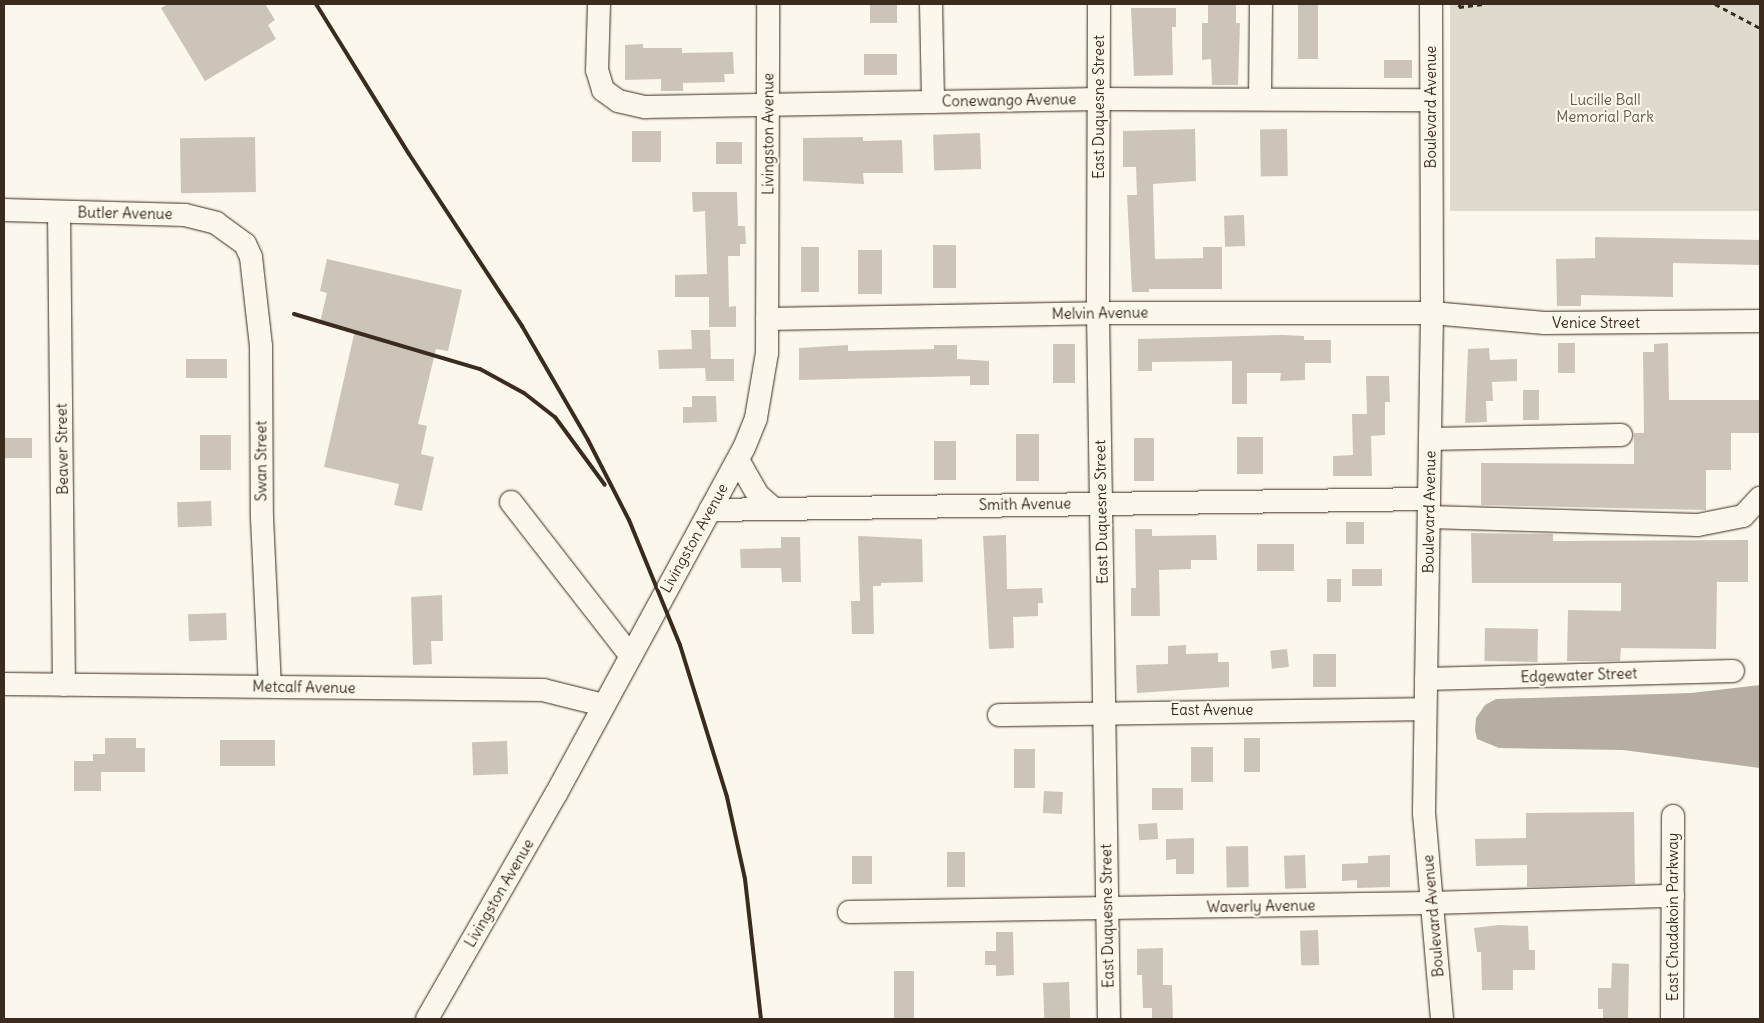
<!DOCTYPE html>
<style>
body{margin:0}
#map{position:relative;width:1764px;height:1023px;overflow:hidden;background:#fbf7ec;font-family:Delius,sans-serif}
div>[style]{position:absolute}
.green>*{inset:0;background:#dfd9ce;transform-origin:0 0}
.water>*{inset:0;background:#b6aea2}
.building>*{inset:0;background:#ccc4b9;transform-origin:0 0}
.path>*{height:3px;margin-top:-1.5px;transform-origin:0;background:repeating-linear-gradient(90deg,#3b2a1e 0 5px,transparent 0 9px)}
.roads{filter:drop-shadow(0 0 1px #3b2a1e) drop-shadow(0 0 1px #3b2a1e)}
.minor>*{height:22px;margin:-11px;padding:0 11px;transform-origin:11px;border-radius:11px;background:#fbf7ec}
.rail>*{height:4px;margin:-2px;padding:0 2px;transform-origin:2px;border-radius:2px;background:#3b2a1e}
span{translate:-50% -50%;white-space:nowrap;text-align:center;line-height:1.15;-webkit-text-stroke:4.5px #fbf7ec;paint-order:stroke}
.park-label{font-size:15px;color:#64564a}
.street-label{font-size:15px;color:#3b2a1e}
.frame{position:absolute;inset:0;border:5px solid #3b2a1e;pointer-events:none}
</style>
<div id="map">
<div class="green">
<i style="left:1450px;top:4px;width:310px;height:207px"></i>
</div>
<div class="water">
<i style="clip-path:polygon(1760px 685px,1760px 768px,1623px 750px,1499px 748px,1477px 739px,1475px 730px,1476px 718px,1485px 705px,1496px 699px,1691px 693px)"></i>
</div>
<div class="building">
<i style="clip-path:polygon(168px 4px,265px 4px,275px 20px,268px 25px,276px 39px,205px 81px,161px 8px)"></i>
<i style="left:870px;top:4px;width:27px;height:19px"></i>
<i style="clip-path:polygon(1208px 4px,1236px 4px,1236px 23px,1240px 23px,1238px 85px,1212px 85px,1211px 59px,1202px 60px,1202px 23px,1208px 23px)"></i>
<i style="left:1298px;top:4px;width:20px;height:55px"></i>
<i style="clip-path:polygon(1131px 8px,1176px 8px,1176px 27px,1172px 27px,1173px 75px,1134px 76px)"></i>
<i style="clip-path:polygon(643px 44px,643px 48px,682px 48px,682px 53px,733px 52px,734px 74px,724px 74px,725px 82px,683px 83px,683px 91px,661px 91px,661px 79px,625px 80px,625px 45px)"></i>
<i style="left:897px;top:54px;width:21px;height:33px;rotate:90deg"></i>
<i style="left:1412px;top:60px;width:18px;height:28px;rotate:90deg"></i>
<i style="clip-path:polygon(1195px 129px,1196px 181px,1153px 184px,1155px 259px,1203px 258px,1203px 247px,1222px 247px,1222px 289px,1149px 289px,1149px 292px,1132px 292px,1127px 195px,1137px 195px,1136px 167px,1123px 167px,1123px 131px)"></i>
<i style="left:1287px;top:129px;width:47px;height:27px;rotate:89deg"></i>
<i style="left:632px;top:131px;width:29px;height:31px"></i>
<i style="left:980px;top:133px;width:36px;height:47px;rotate:88deg"></i>
<i style="left:255px;top:137px;width:55px;height:75px;rotate:89deg"></i>
<i style="clip-path:polygon(863px 137px,863px 141px,902px 140px,903px 173px,863px 173px,864px 184px,803px 181px,803px 138px)"></i>
<i style="left:716px;top:142px;width:26px;height:22px"></i>
<i style="clip-path:polygon(692px 192px,737px 192px,738px 226px,745px 226px,746px 244px,740px 244px,740px 256px,728px 256px,729px 307px,736px 306px,736px 327px,709px 327px,709px 297px,675px 297px,675px 275px,707px 274px,705px 211px,693px 212px)"></i>
<i style="left:1244px;top:215px;width:31px;height:20px;rotate:88deg"></i>
<i style="clip-path:polygon(1595px 237px,1760px 240px,1760px 265px,1673px 263px,1673px 297px,1581px 295px,1581px 306px,1557px 306px,1556px 259px,1595px 258px)"></i>
<i style="left:933px;top:245px;width:23px;height:43px"></i>
<i style="left:801px;top:247px;width:18px;height:45px"></i>
<i style="left:858px;top:250px;width:24px;height:44px"></i>
<i style="clip-path:polygon(327px 259px,462px 290px,448px 351px,436px 349px,418px 424px,427px 426px,421px 454px,434px 457px,422px 511px,394px 505px,399px 484px,324px 467px,355px 330px,320px 322px,327px 293px,320px 291px)"></i>
<i style="clip-path:polygon(691px 330px,710px 330px,711px 359px,734px 359px,734px 381px,706px 381px,705px 368px,659px 369px,658px 350px,692px 349px)"></i>
<i style="clip-path:polygon(1282px 335px,1304px 336px,1304px 340px,1331px 340px,1331px 363px,1305px 363px,1305px 380px,1280px 381px,1281px 373px,1247px 373px,1247px 404px,1232px 404px,1232px 361px,1152px 362px,1152px 371px,1138px 371px,1138px 339px)"></i>
<i style="left:1558px;top:343px;width:17px;height:30px"></i>
<i style="clip-path:polygon(1668px 343px,1669px 400px,1760px 400px,1760px 433px,1731px 433px,1731px 470px,1706px 470px,1706px 510px,1481px 505px,1481px 463px,1634px 464px,1634px 433px,1644px 433px,1643px 352px,1654px 352px,1654px 344px)"></i>
<i style="left:1053px;top:344px;width:22px;height:39px"></i>
<i style="clip-path:polygon(848px 345px,848px 351px,934px 349px,934px 345px,957px 345px,957px 359px,989px 361px,989px 385px,970px 385px,970px 376px,799px 380px,799px 348px)"></i>
<i style="clip-path:polygon(1489px 348px,1490px 360px,1517px 359px,1517px 381px,1492px 382px,1493px 401px,1486px 401px,1487px 422px,1465px 423px,1468px 349px)"></i>
<i style="left:186px;top:359px;width:41px;height:19px"></i>
<i style="clip-path:polygon(1366px 376px,1389px 376px,1390px 402px,1385px 402px,1385px 435px,1371px 436px,1372px 476px,1333px 476px,1333px 456px,1353px 455px,1352px 414px,1367px 414px)"></i>
<i style="left:1523px;top:390px;width:16px;height:30px"></i>
<i style="clip-path:polygon(692px 396px,716px 396px,717px 422px,683px 423px,683px 407px,692px 407px)"></i>
<i style="left:1016px;top:434px;width:23px;height:47px"></i>
<i style="left:200px;top:435px;width:31px;height:35px"></i>
<i style="left:1237px;top:437px;width:26px;height:37px"></i>
<i style="left:32px;top:438px;width:20px;height:28px;rotate:90deg"></i>
<i style="left:1154px;top:438px;width:43px;height:20px;rotate:90deg"></i>
<i style="left:956px;top:441px;width:39px;height:22px;rotate:90deg"></i>
<i style="left:211px;top:501px;width:25px;height:34px;rotate:88deg"></i>
<i style="left:1346px;top:522px;width:18px;height:22px"></i>
<i style="clip-path:polygon(1135px 529px,1152px 529px,1152px 536px,1216px 535px,1217px 560px,1191px 560px,1191px 569px,1159px 570px,1160px 616px,1131px 616px,1131px 588px,1136px 588px)"></i>
<i style="clip-path:polygon(1471px 533px,1553px 534px,1553px 541px,1748px 540px,1748px 582px,1717px 582px,1716px 649px,1621px 648px,1620px 661px,1567px 661px,1568px 610px,1621px 611px,1621px 583px,1472px 583px)"></i>
<i style="clip-path:polygon(1006px 535px,1007px 589px,1042px 588px,1043px 603px,1038px 603px,1038px 616px,1013px 617px,1014px 648px,989px 649px,983px 536px)"></i>
<i style="clip-path:polygon(858px 536px,922px 539px,923px 582px,881px 583px,881px 586px,873px 586px,874px 634px,852px 634px,851px 601px,860px 601px)"></i>
<i style="clip-path:polygon(781px 537px,800px 537px,801px 582px,782px 582px,781px 568px,741px 568px,740px 549px,781px 548px)"></i>
<i style="left:1257px;top:544px;width:37px;height:27px"></i>
<i style="left:1352px;top:569px;width:30px;height:17px"></i>
<i style="left:1327px;top:579px;width:14px;height:23px"></i>
<i style="clip-path:polygon(442px 595px,443px 641px,431px 641px,432px 664px,413px 665px,411px 597px)"></i>
<i style="left:226px;top:613px;width:27px;height:38px;rotate:88deg"></i>
<i style="left:1485px;top:628px;width:53px;height:33px;rotate:1deg"></i>
<i style="clip-path:polygon(1186px 645px,1186px 654px,1218px 653px,1218px 662px,1229px 662px,1229px 687px,1137px 693px,1136px 665px,1168px 664px,1168px 646px)"></i>
<i style="left:1287px;top:649px;width:18px;height:17px;rotate:84deg"></i>
<i style="left:1336px;top:654px;width:33px;height:23px;rotate:90deg"></i>
<i style="clip-path:polygon(105px 738px,136px 738px,136px 748px,145px 748px,145px 772px,101px 772px,101px 791px,74px 791px,74px 761px,93px 761px,93px 754px,105px 754px)"></i>
<i style="left:1260px;top:738px;width:34px;height:16px;rotate:90deg"></i>
<i style="left:275px;top:740px;width:26px;height:55px;rotate:90deg"></i>
<i style="left:507px;top:741px;width:33px;height:35px;rotate:88deg"></i>
<i style="left:1191px;top:747px;width:22px;height:35px"></i>
<i style="left:1014px;top:749px;width:21px;height:39px"></i>
<i style="left:1183px;top:788px;width:22px;height:31px;rotate:90deg"></i>
<i style="left:1044px;top:791px;width:19px;height:22px;rotate:3deg"></i>
<i style="clip-path:polygon(1634px 812px,1635px 884px,1527px 887px,1527px 865px,1476px 866px,1475px 839px,1526px 838px,1526px 813px)"></i>
<i style="left:1157px;top:823px;width:16px;height:19px;rotate:86deg"></i>
<i style="clip-path:polygon(1194px 838px,1194px 874px,1176px 874px,1176px 859px,1166px 860px,1166px 839px)"></i>
<i style="left:1248px;top:846px;width:41px;height:22px;rotate:89deg"></i>
<i style="left:947px;top:852px;width:18px;height:35px"></i>
<i style="left:1305px;top:855px;width:33px;height:21px;rotate:88deg"></i>
<i style="clip-path:polygon(1390px 855px,1390px 887px,1357px 888px,1357px 880px,1342px 881px,1342px 864px,1368px 863px,1368px 856px)"></i>
<i style="left:852px;top:856px;width:20px;height:28px"></i>
<i style="clip-path:polygon(1499px 925px,1528px 926px,1529px 950px,1535px 950px,1535px 970px,1513px 970px,1513px 990px,1482px 990px,1481px 952px,1477px 952px,1474px 928px)"></i>
<i style="left:1318px;top:930px;width:35px;height:18px;rotate:88deg"></i>
<i style="clip-path:polygon(996px 932px,1013px 932px,1014px 975px,996px 976px,996px 965px,985px 965px,985px 951px,996px 951px)"></i>
<i style="clip-path:polygon(1163px 948px,1163px 985px,1172px 985px,1173px 1019px,1152px 1019px,1152px 1008px,1143px 1008px,1142px 975px,1137px 975px,1137px 949px)"></i>
<i style="clip-path:polygon(1612px 963px,1629px 964px,1628px 1019px,1603px 1019px,1603px 1009px,1598px 1009px,1598px 988px,1611px 988px)"></i>
<i style="left:894px;top:971px;width:20px;height:48px"></i>
<i style="left:1069px;top:982px;width:37px;height:26px;rotate:88deg"></i>
</div>
<div class="path">
<i style="left:1460px;top:4px;width:3px;rotate:108deg"></i>
<i style="left:1459px;top:7px;width:26px;rotate:-7deg"></i>
<i style="left:1715px;top:4px;width:51px;rotate:28.1deg"></i>
</div>
<div class="roads">
<div class="minor">
<i style="left:599px;top:4px;width:66px;rotate:91.7deg"></i>
<i style="left:597px;top:70px;width:21px;rotate:73deg"></i>
<i style="left:603px;top:90px;width:19px;rotate:36deg"></i>
<i style="left:618px;top:101px;width:28px;rotate:13deg"></i>
<i style="left:645px;top:107px;width:455px;rotate:-1deg"></i>
<i style="left:1100px;top:99px;width:331px;rotate:0.2deg"></i>
<i style="left:931px;top:4px;width:98px;rotate:88.8deg"></i>
<i style="left:1099px;top:4px;width:309px;rotate:90.2deg"></i>
<i style="left:1098px;top:313px;width:706px;rotate:89.11deg"></i>
<i style="left:1431px;top:4px;width:309px;rotate:89.8deg"></i>
<i style="left:1432px;top:313px;width:500px;rotate:90.92deg"></i>
<i style="left:1424px;top:813px;width:207px;rotate:85deg"></i>
<i style="left:1260px;top:98px;width:94px;rotate:-89.4deg"></i>
<i style="left:4px;top:210px;width:181px;rotate:1.6deg"></i>
<i style="left:185px;top:215px;width:32px;rotate:14deg"></i>
<i style="left:216px;top:223px;width:36px;rotate:36deg"></i>
<i style="left:245px;top:244px;width:14px;rotate:65deg"></i>
<i style="left:251px;top:257px;width:90px;rotate:83.6deg"></i>
<i style="left:261px;top:346px;width:172px;rotate:89.7deg"></i>
<i style="left:262px;top:518px;width:168px;rotate:87.3deg"></i>
<i style="left:59px;top:212px;width:473px;rotate:89.4deg"></i>
<i style="left:767px;top:319px;width:331px;rotate:-1deg"></i>
<i style="left:1098px;top:313px;width:334px"></i>
<i style="left:1432px;top:313px;width:113px;rotate:5.1deg"></i>
<i style="left:1545px;top:323px;width:215px;rotate:-0.5deg"></i>
<i style="left:1430px;top:439px;width:191px;rotate:-1.2deg"></i>
<i style="left:738px;top:460px;width:40px;rotate:60.3deg"></i>
<i style="left:758px;top:495px;width:21px;rotate:41deg"></i>
<i style="left:511px;top:502px;width:194px;rotate:52.1deg"></i>
<i style="left:710px;top:510px;width:719px;rotate:-0.88deg"></i>
<i style="left:1429px;top:517px;width:269px;rotate:1.7deg"></i>
<i style="left:1698px;top:525px;width:46px;rotate:-11.3deg"></i>
<i style="left:1743px;top:516px;width:25px;rotate:-47deg"></i>
<i style="left:1426px;top:679px;width:307px;rotate:-1.5deg"></i>
<i style="left:4px;top:684px;width:539px;rotate:0.64deg"></i>
<i style="left:543px;top:690px;width:62px;rotate:14deg"></i>
<i style="left:999px;top:715px;width:426px;rotate:-0.8deg"></i>
<i style="left:849px;top:912px;width:582px;rotate:-0.89deg"></i>
<i style="left:1431px;top:903px;width:242px;rotate:-1.7deg"></i>
<i style="left:427px;top:1019px;width:259px;rotate:-60.2deg"></i>
<i style="left:556px;top:794px;width:394px;rotate:-61.5deg"></i>
<i style="left:744px;top:448px;width:32px;rotate:-68deg"></i>
<i style="left:756px;top:418px;width:66px;rotate:-80.4deg"></i>
<i style="left:767px;top:353px;width:349px;rotate:-89.8deg"></i>
<i style="left:1672px;top:1019px;width:203px;rotate:-89.7deg"></i>
</div>
</div>
<div class="rail">
<i style="left:316px;top:4px;width:176px;rotate:58.2deg"></i>
<i style="left:409px;top:154px;width:206px;rotate:56.7deg"></i>
<i style="left:522px;top:326px;width:132px;rotate:59.9deg"></i>
<i style="left:588px;top:440px;width:90px;rotate:62.9deg"></i>
<i style="left:629px;top:520px;width:135px;rotate:67.8deg"></i>
<i style="left:680px;top:645px;width:159px;rotate:72.8deg"></i>
<i style="left:727px;top:797px;width:84px;rotate:77.6deg"></i>
<i style="left:745px;top:879px;width:141px;rotate:83.5deg"></i>
<i style="left:294px;top:314px;width:194px;rotate:16.5deg"></i>
<i style="left:480px;top:369px;width:50px;rotate:28.6deg"></i>
<i style="left:524px;top:393px;width:39px;rotate:38deg"></i>
<i style="left:555px;top:417px;width:84px;rotate:53.7deg"></i>
</div>
<div class="park-label">
<span style="left:1605px;top:108px">Lucille Ball<br>Memorial Park</span>
</div>
<div class="street-label">
<span style="left:1009px;top:100px;rotate:-1deg">Conewango Avenue</span>
<span style="left:1099px;top:107px;rotate:-90deg">East Duquesne Street</span>
<span style="left:1431px;top:107px;rotate:-90deg">Boulevard Avenue</span>
<span style="left:768px;top:134px;rotate:-90deg">Livingston Avenue</span>
<span style="left:125px;top:213px;rotate:1deg">Butler Avenue</span>
<span style="left:1100px;top:313px;rotate:-1deg">Melvin Avenue</span>
<span style="left:1596px;top:323px">Venice Street</span>
<span style="left:62px;top:449px;rotate:-91deg">Beaver Street</span>
<span style="left:261px;top:461px;rotate:-90deg">Swan Street</span>
<span style="left:1025px;top:504px;rotate:-1deg">Smith Avenue</span>
<span style="left:1101px;top:512px;rotate:-91deg">East Duquesne Street</span>
<span style="left:1429px;top:512px;rotate:-89deg">Boulevard Avenue</span>
<span style="left:694px;top:538px;rotate:-61deg">Livingston Avenue</span>
<span style="left:1579px;top:675px;rotate:-2deg">Edgewater Street</span>
<span style="left:304px;top:687px;rotate:1deg">Metcalf Avenue</span>
<span style="left:1212px;top:710px">East Avenue</span>
<span style="left:499px;top:893px;rotate:-60deg">Livingston Avenue</span>
<span style="left:1261px;top:906px;rotate:-1deg">Waverly Avenue</span>
<span style="left:1107px;top:916px;rotate:-91deg">East Duquesne Street</span>
<span style="left:1433px;top:916px;rotate:-95deg">Boulevard Avenue</span>
<span style="left:1673px;top:917px;rotate:-90deg">East Chadakoin Parkway</span>
</div>
<div class="frame"></div>
</div>
